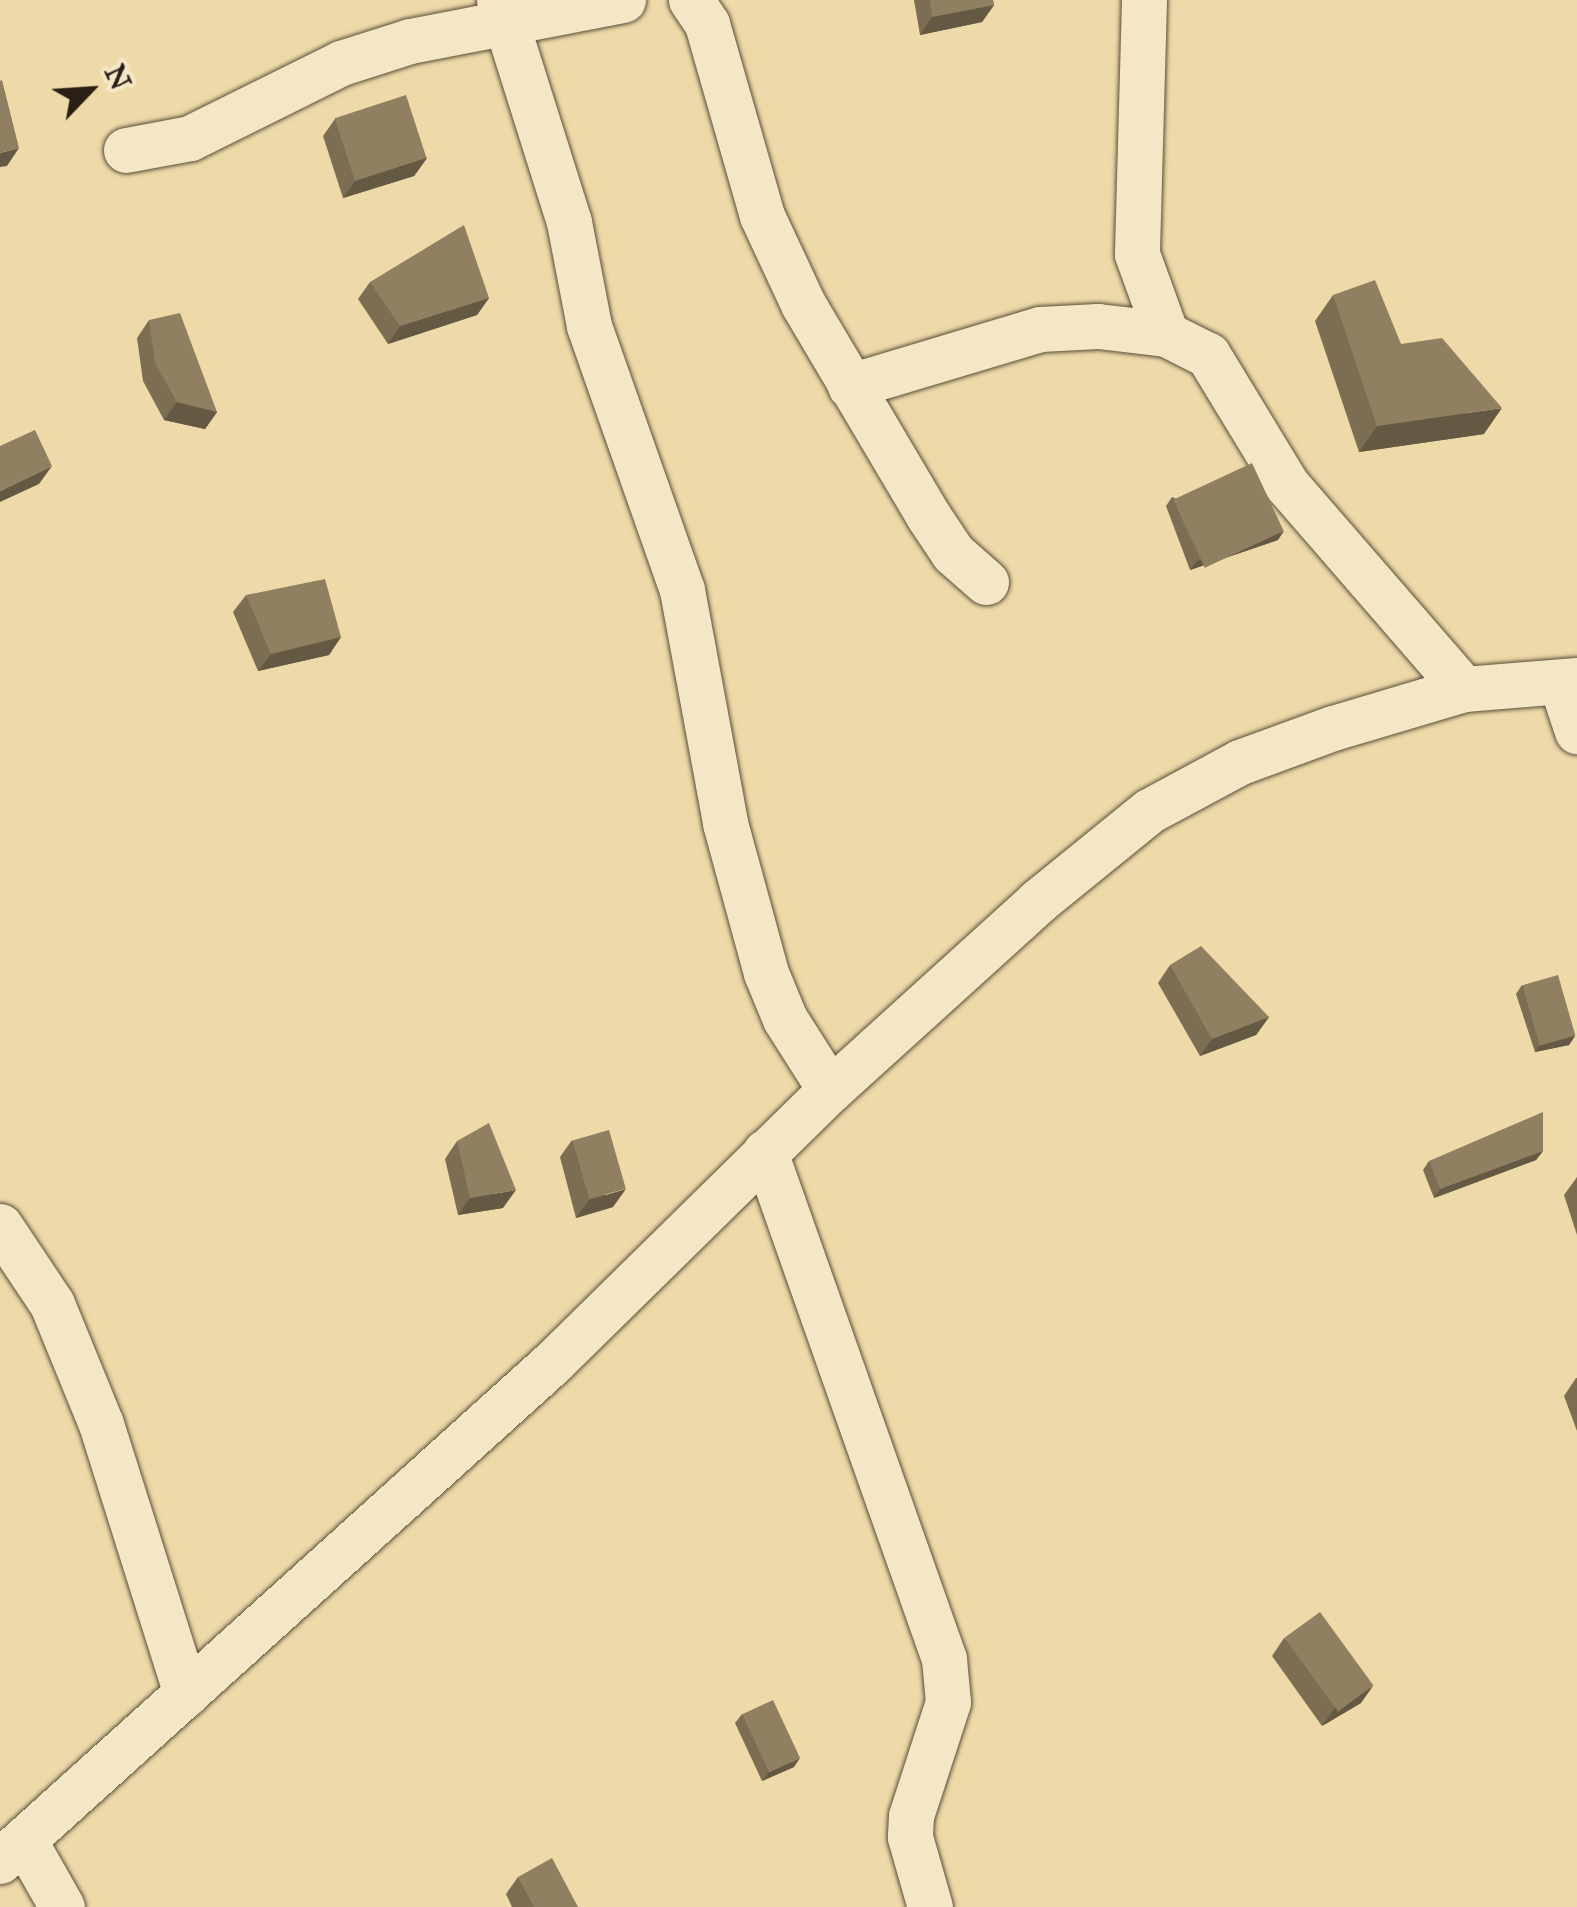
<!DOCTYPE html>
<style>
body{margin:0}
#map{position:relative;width:1577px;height:1907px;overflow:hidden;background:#eddaa8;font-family:"IM FELL Great Primer",serif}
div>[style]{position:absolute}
.roads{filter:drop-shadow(0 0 2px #5a4e3a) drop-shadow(0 0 2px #5a4e3a)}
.minor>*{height:45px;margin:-22.5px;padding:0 22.5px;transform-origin:22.5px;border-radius:22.5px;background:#f3e7c6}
.wall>*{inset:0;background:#7b6e53}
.shaded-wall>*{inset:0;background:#645a44}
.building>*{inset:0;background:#8f8061;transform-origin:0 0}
span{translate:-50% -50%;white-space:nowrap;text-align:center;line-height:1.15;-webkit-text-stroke:9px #f3e7c6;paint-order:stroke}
.north{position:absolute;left:40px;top:40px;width:100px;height:100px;-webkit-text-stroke:8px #f3e7c6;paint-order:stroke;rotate:65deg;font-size:28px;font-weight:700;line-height:40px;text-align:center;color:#291f15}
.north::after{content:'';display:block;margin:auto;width:35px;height:45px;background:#291f15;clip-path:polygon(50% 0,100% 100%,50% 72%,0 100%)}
</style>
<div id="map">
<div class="roads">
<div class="minor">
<i style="left:499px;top:0;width:233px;rotate:72.5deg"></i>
<i style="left:569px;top:222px;width:106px;rotate:79.1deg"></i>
<i style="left:589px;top:326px;width:280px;rotate:70.6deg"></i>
<i style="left:682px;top:590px;width:237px;rotate:79.5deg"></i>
<i style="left:725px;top:823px;width:156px;rotate:74.7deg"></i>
<i style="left:766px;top:973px;width:50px;rotate:67.6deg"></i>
<i style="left:785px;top:1019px;width:84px;rotate:57.6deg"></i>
<i style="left:691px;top:0;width:29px;rotate:56deg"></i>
<i style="left:707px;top:24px;width:200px;rotate:74deg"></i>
<i style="left:762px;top:216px;width:97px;rotate:65deg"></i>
<i style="left:803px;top:304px;width:247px;rotate:59.4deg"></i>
<i style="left:929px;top:517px;width:43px;rotate:56.3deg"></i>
<i style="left:953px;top:553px;width:44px;rotate:41.3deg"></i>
<i style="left:1144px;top:0;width:254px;rotate:91.6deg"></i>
<i style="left:1137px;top:254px;width:85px;rotate:70.1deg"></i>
<i style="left:126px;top:150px;width:65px;rotate:-10.6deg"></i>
<i style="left:190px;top:138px;width:169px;rotate:-26.4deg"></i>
<i style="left:341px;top:63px;width:72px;rotate:-17.7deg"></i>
<i style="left:410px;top:41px;width:217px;rotate:-10.9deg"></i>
<i style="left:850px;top:386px;width:198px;rotate:-16.7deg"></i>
<i style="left:1040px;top:329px;width:58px;rotate:-3deg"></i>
<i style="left:1098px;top:326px;width:68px;rotate:6.7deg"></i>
<i style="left:1166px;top:334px;width:47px;rotate:26.6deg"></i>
<i style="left:1208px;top:355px;width:152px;rotate:58.7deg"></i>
<i style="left:1287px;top:485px;width:270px;rotate:49.1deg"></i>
<i style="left:1561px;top:683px;width:51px;rotate:71.6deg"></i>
<i style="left:765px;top:1152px;width:538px;rotate:70.55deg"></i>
<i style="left:944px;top:1659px;width:43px;rotate:84.7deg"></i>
<i style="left:948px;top:1702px;width:120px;rotate:108deg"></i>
<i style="left:911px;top:1816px;width:21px;rotate:93deg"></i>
<i style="left:910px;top:1837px;width:73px;rotate:74.1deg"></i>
<i style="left:0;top:1226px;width:94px;rotate:56.3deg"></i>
<i style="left:52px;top:1304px;width:130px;rotate:67.8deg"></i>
<i style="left:101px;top:1424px;width:283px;rotate:72.5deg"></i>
<i style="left:24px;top:1840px;width:77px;rotate:60.4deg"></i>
<i style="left:0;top:1861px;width:745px;rotate:-42.06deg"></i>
<i style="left:553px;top:1362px;width:388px;rotate:-44.5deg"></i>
<i style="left:830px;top:1090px;width:280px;rotate:-42.2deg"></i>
<i style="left:1037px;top:902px;width:144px;rotate:-39.1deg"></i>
<i style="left:1149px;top:811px;width:103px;rotate:-28.3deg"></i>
<i style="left:1240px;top:762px;width:99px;rotate:-20.1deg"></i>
<i style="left:1333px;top:728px;width:137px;rotate:-16.6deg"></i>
<i style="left:1464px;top:689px;width:113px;rotate:-4.6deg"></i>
</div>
</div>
<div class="wall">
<i style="clip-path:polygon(914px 0,993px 0,994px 5px,982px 22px,920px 35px)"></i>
<i style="clip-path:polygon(335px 119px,427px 158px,414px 176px,343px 198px,323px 136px)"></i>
<i style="clip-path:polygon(370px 282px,489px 298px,477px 315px,388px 344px,358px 299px)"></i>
<i style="clip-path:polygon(1333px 295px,1401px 344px,1484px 434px,1359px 452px,1315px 321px)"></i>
<i style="clip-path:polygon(149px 320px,217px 412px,205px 429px,164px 420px,143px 381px,137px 338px)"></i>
<i style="clip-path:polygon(1172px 497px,1278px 540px,1190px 570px,1166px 506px)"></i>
<i style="clip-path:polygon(246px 595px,341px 637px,329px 655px,258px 671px,233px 612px)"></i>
<i style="clip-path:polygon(1170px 965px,1269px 1017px,1256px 1035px,1200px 1056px,1158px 983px)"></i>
<i style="clip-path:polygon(1522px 985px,1575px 1036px,1569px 1045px,1535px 1052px,1516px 994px)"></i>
<i style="clip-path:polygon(572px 1140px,613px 1207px,576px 1218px,560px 1157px)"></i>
<i style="clip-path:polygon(457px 1141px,503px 1208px,458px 1215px,445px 1159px)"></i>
<i style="clip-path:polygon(1543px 1151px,1536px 1160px,1434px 1198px,1423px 1170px,1429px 1161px)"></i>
<i style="clip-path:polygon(1577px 1177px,1577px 1235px,1564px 1195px)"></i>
<i style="clip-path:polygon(1576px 1378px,1577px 1378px,1577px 1431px,1564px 1396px)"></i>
<i style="clip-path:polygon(1284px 1638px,1361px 1703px,1322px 1726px,1272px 1656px)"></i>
<i style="clip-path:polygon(742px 1714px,794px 1767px,762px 1781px,735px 1723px)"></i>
<i style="clip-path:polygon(518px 1877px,578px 1907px,512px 1907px,506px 1894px)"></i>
</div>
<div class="shaded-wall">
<i style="clip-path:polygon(994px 5px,982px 22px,920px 35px,932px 17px)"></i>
<i style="clip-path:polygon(19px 148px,7px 166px,0 167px,0 153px)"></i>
<i style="clip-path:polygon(427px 158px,414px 176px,343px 198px,356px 180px)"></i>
<i style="clip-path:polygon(489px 298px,477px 315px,388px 344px,400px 326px)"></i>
<i style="clip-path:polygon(177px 402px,217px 412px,205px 429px,164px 420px)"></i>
<i style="clip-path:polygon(1502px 408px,1484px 434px,1359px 452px,1377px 426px)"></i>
<i style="clip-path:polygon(52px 466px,39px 484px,0 502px,0 491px)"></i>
<i style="clip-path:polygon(1284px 531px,1278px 540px,1190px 570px,1197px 561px)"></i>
<i style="clip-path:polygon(341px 637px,329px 655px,258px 671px,271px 654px)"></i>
<i style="clip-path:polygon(1269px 1017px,1256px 1035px,1200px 1056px,1212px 1039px)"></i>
<i style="clip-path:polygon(1575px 1036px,1569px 1045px,1535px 1052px,1541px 1043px)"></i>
<i style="clip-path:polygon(1543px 1151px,1536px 1160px,1434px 1198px,1440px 1189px)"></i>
<i style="clip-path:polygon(626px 1189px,613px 1207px,576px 1218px,589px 1200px)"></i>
<i style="clip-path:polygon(516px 1190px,503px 1208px,458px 1215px,470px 1198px)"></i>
<i style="clip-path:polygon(1373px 1686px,1361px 1703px,1322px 1726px,1335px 1708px)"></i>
<i style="clip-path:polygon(800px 1758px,794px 1767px,762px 1781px,769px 1772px)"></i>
</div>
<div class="building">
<i style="clip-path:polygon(930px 0,993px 0,994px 5px,932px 17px)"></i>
<i style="clip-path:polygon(2px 80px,19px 148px,0 153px,0 81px)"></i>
<i style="left:406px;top:95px;width:66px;height:75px;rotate:72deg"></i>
<i style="clip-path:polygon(464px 225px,489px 298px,400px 326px,370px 282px)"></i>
<i style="clip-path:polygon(1375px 280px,1401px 344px,1442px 338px,1502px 408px,1377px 426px,1333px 295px)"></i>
<i style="clip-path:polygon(180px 313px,217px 412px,177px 402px,155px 363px,149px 320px)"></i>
<i style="clip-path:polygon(35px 430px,52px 466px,0 491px,0 446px)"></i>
<i style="left:1252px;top:463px;width:75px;height:87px;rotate:65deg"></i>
<i style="clip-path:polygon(325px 579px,341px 637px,271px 654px,246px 595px)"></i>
<i style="clip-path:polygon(1201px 946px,1269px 1017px,1212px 1039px,1170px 965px)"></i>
<i style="left:1558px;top:975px;width:63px;height:37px;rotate:74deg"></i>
<i style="clip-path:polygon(1543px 1112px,1543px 1151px,1440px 1189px,1429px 1161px)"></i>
<i style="clip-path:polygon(489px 1123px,516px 1190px,470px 1198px,457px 1141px)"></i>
<i style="left:609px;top:1130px;width:61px;height:38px;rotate:74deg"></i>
<i style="left:1320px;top:1612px;width:91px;height:44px;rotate:54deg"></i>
<i style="left:773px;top:1700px;width:64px;height:34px;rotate:65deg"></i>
<i style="clip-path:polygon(552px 1858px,578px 1907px,534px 1907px,518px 1877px)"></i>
</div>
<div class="north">N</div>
</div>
